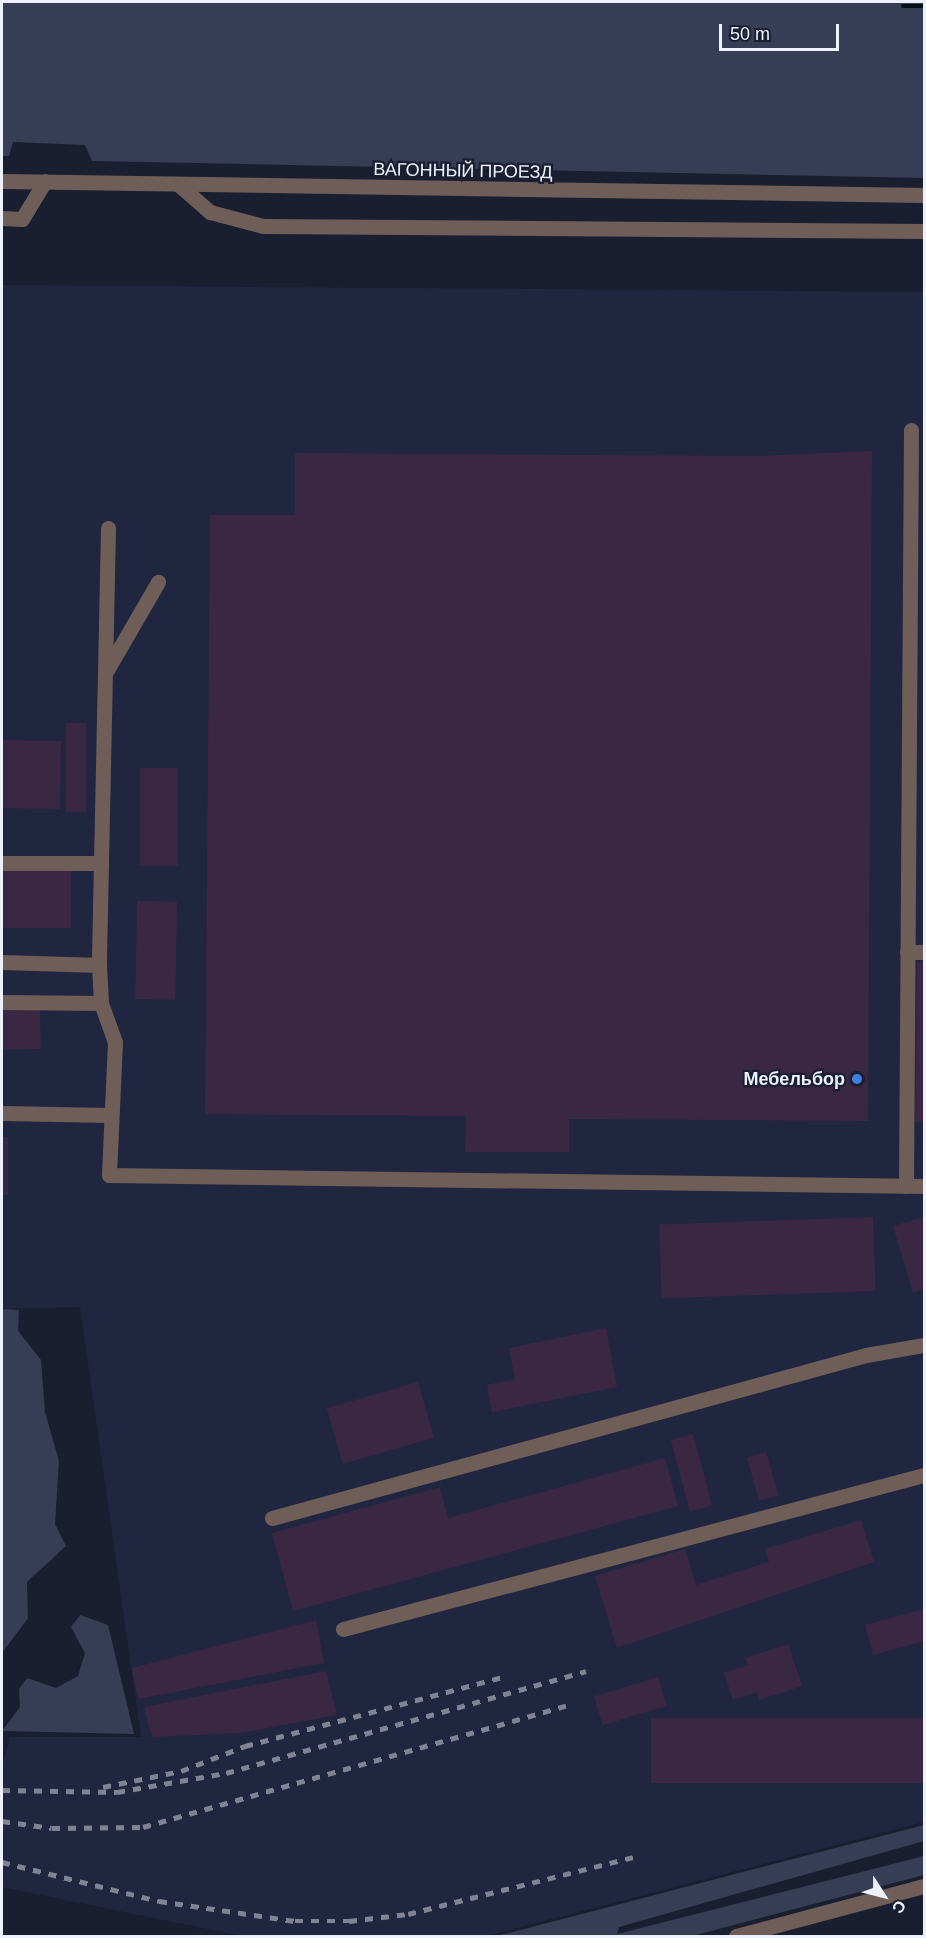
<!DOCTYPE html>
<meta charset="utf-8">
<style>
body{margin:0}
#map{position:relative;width:926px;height:1938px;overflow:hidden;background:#1a1e31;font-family:Arial,sans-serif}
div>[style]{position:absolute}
.built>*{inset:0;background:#20263f}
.green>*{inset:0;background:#363d54}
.stream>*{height:4.5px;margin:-2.25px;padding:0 2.25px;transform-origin:2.25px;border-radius:2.25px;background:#001215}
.building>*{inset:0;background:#3a2744;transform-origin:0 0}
.minor>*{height:15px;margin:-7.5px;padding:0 7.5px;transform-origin:7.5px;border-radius:7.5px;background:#6f5e57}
.rail>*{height:4.5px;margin-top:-2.25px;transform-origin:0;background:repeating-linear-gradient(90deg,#7f8393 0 8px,transparent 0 16px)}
.dots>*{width:16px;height:16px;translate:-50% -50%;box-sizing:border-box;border:3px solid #1a1e31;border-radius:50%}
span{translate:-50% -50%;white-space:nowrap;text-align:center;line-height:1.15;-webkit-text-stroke:4.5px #1a1e31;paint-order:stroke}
.street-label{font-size:18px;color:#edf1fe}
.poi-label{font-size:18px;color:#edf1fe;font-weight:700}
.right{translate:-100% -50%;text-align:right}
.frame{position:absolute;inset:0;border:3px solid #edf1fe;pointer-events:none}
.north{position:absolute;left:854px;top:1866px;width:60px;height:60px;-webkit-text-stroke:4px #1a1e31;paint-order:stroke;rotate:126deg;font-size:16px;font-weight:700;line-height:24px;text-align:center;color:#edf1fe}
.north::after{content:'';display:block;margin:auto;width:21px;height:27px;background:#edf1fe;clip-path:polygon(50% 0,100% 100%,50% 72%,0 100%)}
.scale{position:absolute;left:719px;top:24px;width:120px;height:27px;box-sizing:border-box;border:3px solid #edf1fe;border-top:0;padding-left:8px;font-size:18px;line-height:21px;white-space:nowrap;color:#edf1fe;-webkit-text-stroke:4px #1a1e31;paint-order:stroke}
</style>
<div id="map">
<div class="built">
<i style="clip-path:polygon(2px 285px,924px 292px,924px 1822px,486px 1936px,242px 1936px,2px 1887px,2px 1767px,10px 1737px,141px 1737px,80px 1307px,2px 1309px)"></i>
</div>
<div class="green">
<i style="clip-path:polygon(2px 2px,924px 2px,924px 178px,92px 161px,85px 145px,13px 142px,9px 156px,2px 156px)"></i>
<i style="clip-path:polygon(2px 1309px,19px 1310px,18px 1331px,41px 1360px,45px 1412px,59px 1461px,55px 1524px,66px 1546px,27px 1582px,28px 1618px,2px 1653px)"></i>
<i style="clip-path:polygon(80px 1615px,108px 1625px,134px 1734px,2px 1731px,20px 1707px,19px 1689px,27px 1678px,56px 1688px,78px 1676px,85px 1653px,71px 1627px)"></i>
<i style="clip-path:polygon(924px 1825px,924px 1841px,619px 1927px,617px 1934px,924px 1856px,924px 1875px,692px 1936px,497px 1936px)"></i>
</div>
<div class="stream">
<i style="left:903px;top:6px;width:21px"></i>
</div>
<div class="building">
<i style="clip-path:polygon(872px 451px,868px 1121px,569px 1119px,569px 1152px,465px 1152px,466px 1116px,205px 1114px,210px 515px,295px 515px,295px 453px,754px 456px)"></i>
<i style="left:66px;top:723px;width:20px;height:89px"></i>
<i style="left:2px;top:740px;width:59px;height:68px;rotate:1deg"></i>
<i style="left:140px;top:768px;width:38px;height:98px"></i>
<i style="left:2px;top:869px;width:69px;height:59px"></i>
<i style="left:137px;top:901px;width:40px;height:98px;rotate:1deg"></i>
<i style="clip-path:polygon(917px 962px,924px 962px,924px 1122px,915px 1122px)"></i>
<i style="left:40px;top:1009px;width:40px;height:38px;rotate:89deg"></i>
<i style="left:2px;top:1137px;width:6px;height:58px"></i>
<i style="left:873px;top:1217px;width:74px;height:214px;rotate:88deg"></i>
<i style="clip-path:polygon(924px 1217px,924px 1289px,913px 1293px,893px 1226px)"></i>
<i style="clip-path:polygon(606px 1328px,617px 1387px,492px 1412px,487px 1385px,515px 1379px,509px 1348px)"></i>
<i style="left:418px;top:1382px;width:58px;height:95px;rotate:74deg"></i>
<i style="left:693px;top:1434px;width:74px;height:23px;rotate:75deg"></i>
<i style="left:766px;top:1452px;width:45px;height:20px;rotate:74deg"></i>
<i style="clip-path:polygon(665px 1458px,678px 1506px,293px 1611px,272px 1533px,440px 1487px,448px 1518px)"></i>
<i style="clip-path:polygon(861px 1520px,874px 1562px,617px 1648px,595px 1576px,685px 1549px,696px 1585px,769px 1562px,765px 1549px)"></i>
<i style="clip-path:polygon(924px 1609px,924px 1641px,873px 1655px,865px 1625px)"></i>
<i style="clip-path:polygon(316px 1620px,324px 1663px,138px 1699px,132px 1668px)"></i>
<i style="clip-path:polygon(788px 1644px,802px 1686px,759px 1700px,757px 1692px,733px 1700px,724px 1673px,748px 1665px,745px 1658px)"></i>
<i style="clip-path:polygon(326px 1671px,337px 1715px,240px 1733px,152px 1737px,144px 1707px)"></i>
<i style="left:658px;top:1677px;width:30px;height:67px;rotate:73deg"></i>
<i style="left:924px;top:1718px;width:65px;height:273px;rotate:90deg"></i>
</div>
<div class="minor">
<i style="left:2px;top:181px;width:922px;rotate:0.87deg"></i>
<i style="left:178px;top:184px;width:43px;rotate:41.2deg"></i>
<i style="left:210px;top:212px;width:55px;rotate:14.8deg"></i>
<i style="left:263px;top:226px;width:661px;rotate:0.43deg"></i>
<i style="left:2px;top:218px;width:20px;rotate:3deg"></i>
<i style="left:22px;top:219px;width:44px;rotate:-58.8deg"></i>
<i style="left:108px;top:528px;width:437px;rotate:91.2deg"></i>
<i style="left:99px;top:965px;width:38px;rotate:87deg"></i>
<i style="left:101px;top:1003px;width:41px;rotate:70.3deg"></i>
<i style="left:115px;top:1042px;width:133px;rotate:92.6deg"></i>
<i style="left:109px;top:1175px;width:815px;rotate:0.77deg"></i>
<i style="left:107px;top:670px;width:102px;rotate:-59.9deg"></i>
<i style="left:2px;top:863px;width:99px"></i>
<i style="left:907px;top:952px;width:17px"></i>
<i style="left:2px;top:962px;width:97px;rotate:1.8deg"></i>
<i style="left:2px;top:1002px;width:99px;rotate:0.6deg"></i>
<i style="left:2px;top:1113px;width:107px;rotate:1.1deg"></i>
<i style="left:906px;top:1186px;width:756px;rotate:-89.62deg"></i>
<i style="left:272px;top:1518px;width:616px;rotate:-15.34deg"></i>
<i style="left:866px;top:1355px;width:59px;rotate:-9.8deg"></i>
<i style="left:343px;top:1629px;width:601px;rotate:-14.85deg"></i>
<i style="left:736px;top:1936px;width:195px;rotate:-14.9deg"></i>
</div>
<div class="rail">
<i style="left:103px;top:1787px;width:80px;rotate:-11.6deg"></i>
<i style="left:181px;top:1771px;width:69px;rotate:-21.3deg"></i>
<i style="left:245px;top:1746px;width:267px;rotate:-15deg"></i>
<i style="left:2px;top:1790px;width:115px;rotate:1deg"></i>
<i style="left:117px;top:1792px;width:111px;rotate:-9.9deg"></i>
<i style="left:226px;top:1773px;width:374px;rotate:-15.8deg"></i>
<i style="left:2px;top:1821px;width:50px;rotate:8deg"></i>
<i style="left:52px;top:1828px;width:91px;rotate:-0.6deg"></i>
<i style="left:143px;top:1827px;width:440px;rotate:-16deg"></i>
<i style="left:2px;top:1862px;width:162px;rotate:14deg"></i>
<i style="left:159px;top:1901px;width:137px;rotate:8.4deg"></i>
<i style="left:295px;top:1921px;width:54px"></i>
<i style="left:349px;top:1921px;width:59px;rotate:-6.8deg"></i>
<i style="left:408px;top:1914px;width:232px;rotate:-14.2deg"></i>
</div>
<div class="dots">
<i style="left:857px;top:1079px;background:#3f7fe0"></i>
</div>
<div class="street-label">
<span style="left:463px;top:171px;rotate:1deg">ВАГОННЫЙ ПРОЕЗД</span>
</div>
<div class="poi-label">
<span class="right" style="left:845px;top:1079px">Мебельбор</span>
</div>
<div class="frame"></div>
<div class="north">С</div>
<div class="scale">50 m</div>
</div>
